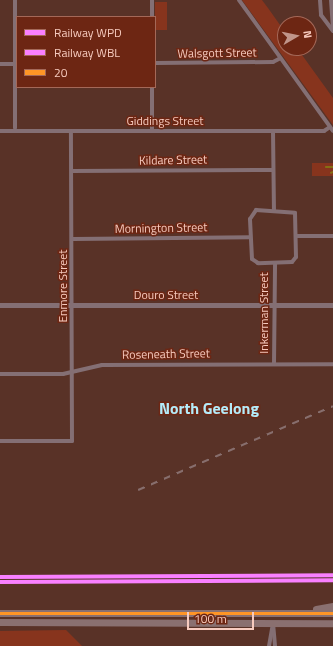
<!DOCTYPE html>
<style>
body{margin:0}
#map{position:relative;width:333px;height:646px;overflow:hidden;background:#593227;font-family:"Titillium Web",sans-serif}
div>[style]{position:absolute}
.green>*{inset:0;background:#87341d;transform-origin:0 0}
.stream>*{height:1.5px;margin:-0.75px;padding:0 0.75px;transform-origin:0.75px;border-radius:0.75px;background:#866f14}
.minor>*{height:4px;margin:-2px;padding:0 2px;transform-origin:2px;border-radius:2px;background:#846f74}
.tertiary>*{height:5px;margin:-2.5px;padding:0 2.5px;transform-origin:2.5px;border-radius:2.5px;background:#846f74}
.trunk>*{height:7px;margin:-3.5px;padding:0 3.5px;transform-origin:3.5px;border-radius:3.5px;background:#8a7070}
.rail>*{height:1.5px;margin-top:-0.75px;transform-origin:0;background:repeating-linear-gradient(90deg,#876e6d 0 7px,transparent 0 14px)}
.bus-1>*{height:3px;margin:-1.5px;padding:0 1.5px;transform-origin:1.5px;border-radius:1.5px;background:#ff9526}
.rail-1>*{height:4px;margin:-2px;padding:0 2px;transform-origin:2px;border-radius:2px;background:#f980ff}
.rail-2>*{height:4px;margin:-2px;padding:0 2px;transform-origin:2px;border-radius:2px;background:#f980ff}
span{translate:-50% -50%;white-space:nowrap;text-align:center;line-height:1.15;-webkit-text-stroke:3px #6d2613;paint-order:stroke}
.street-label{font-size:12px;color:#f7cbbf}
.district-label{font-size:16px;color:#b3ebf9;font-weight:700}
.legend{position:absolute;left:16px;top:16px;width:140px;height:72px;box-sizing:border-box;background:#6d2613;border:1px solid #a46858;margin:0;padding:5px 7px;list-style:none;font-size:12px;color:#f7cbbf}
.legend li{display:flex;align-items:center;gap:8px;height:20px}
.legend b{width:20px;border:1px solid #a46858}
.north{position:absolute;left:277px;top:16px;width:40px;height:40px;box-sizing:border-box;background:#6d2613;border:1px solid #a46858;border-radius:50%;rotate:81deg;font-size:11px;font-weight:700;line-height:16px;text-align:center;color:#f7cbbf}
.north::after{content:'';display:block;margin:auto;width:14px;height:18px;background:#c0958a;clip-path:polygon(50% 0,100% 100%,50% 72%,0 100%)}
.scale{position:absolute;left:187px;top:612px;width:67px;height:18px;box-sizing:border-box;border:2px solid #f7cbbf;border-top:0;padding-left:5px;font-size:12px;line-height:14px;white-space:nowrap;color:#f7cbbf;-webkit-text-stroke:3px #6d2613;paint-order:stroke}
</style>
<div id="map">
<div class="green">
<i style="clip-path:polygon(242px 0,262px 0,268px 8px,285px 32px,285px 48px,297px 48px,333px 98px,333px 125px)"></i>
<i style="left:155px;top:2px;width:12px;height:28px"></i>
<i style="left:312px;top:163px;width:21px;height:13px"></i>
<i style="clip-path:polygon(66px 630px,82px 646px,0 646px,0 631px)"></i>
</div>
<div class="stream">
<i style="left:326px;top:167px;width:7px"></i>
<i style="left:331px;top:173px;width:2px;rotate:-27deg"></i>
</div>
<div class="minor">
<i style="left:152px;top:0;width:17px;rotate:90deg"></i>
<i style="left:239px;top:0;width:161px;rotate:54.3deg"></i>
<i style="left:320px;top:0;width:15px;rotate:86deg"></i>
<i style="left:321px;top:15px;width:20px;rotate:53deg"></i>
<i style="left:331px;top:0;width:28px;rotate:86deg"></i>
<i style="left:155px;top:63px;width:118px;rotate:-0.5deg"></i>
<i style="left:273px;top:62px;width:7px;rotate:-27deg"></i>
<i style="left:0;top:64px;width:17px"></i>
<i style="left:152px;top:87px;width:44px;rotate:90deg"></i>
<i style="left:15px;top:128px;width:128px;rotate:-90deg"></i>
<i style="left:0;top:131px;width:324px"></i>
<i style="left:324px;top:131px;width:7px;rotate:-34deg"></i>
<i style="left:273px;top:131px;width:79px;rotate:89.3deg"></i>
<i style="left:72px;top:171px;width:201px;rotate:-0.3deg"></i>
<i style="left:256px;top:210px;width:39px;rotate:4deg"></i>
<i style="left:295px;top:213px;width:44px;rotate:88.7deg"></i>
<i style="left:296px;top:257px;width:6px;rotate:129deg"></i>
<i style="left:292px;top:262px;width:34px;rotate:178deg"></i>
<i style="left:258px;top:263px;width:7px;rotate:-146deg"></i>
<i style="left:252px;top:259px;width:40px;rotate:-92.9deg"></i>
<i style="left:250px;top:219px;width:11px;rotate:-56deg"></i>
<i style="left:297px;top:236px;width:36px"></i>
<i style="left:73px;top:239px;width:177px;rotate:-0.6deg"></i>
<i style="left:274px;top:364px;width:101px;rotate:-89.4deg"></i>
<i style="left:0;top:374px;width:63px"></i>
<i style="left:63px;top:374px;width:40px;rotate:-13deg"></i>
<i style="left:102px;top:365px;width:231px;rotate:-0.2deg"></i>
<i style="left:0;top:441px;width:72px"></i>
<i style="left:72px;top:441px;width:310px;rotate:-90.2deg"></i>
<i style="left:273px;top:623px;width:23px;rotate:85deg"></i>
<i style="left:269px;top:646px;width:23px;rotate:-80deg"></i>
</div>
<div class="tertiary">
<i style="left:0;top:305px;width:333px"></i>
</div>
<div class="trunk">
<i style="left:316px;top:609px;width:17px;rotate:-10deg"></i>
<i style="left:0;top:613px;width:333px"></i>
<i style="left:0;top:622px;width:333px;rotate:0.2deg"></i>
</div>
<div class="rail">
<i style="left:138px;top:490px;width:212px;rotate:-23.3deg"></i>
</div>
<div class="bus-1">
<i style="left:0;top:613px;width:333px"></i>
</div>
<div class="rail-1">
<i style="left:0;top:577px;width:333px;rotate:-0.3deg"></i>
</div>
<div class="rail-2">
<i style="left:0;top:582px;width:333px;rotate:-0.3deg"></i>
</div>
<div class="street-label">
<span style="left:217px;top:53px;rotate:-1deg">Walsgott Street</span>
<span style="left:165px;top:121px">Giddings Street</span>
<span style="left:173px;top:160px;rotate:-1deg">Kildare Street</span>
<span style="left:161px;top:228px;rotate:-1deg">Mornington Street</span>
<span style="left:63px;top:286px;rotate:-90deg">Enmore Street</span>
<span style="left:166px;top:295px">Douro Street</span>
<span style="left:264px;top:313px;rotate:-90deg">Inkerman Street</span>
<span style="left:166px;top:354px;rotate:-1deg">Roseneath Street</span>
</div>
<div class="district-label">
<span style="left:209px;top:408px">North Geelong</span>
</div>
<ul class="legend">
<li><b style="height:5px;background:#f980ff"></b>Railway WPD</li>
<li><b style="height:5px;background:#f980ff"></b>Railway WBL</li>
<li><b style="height:5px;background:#ff9526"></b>20</li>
</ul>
<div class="north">N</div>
<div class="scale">100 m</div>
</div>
